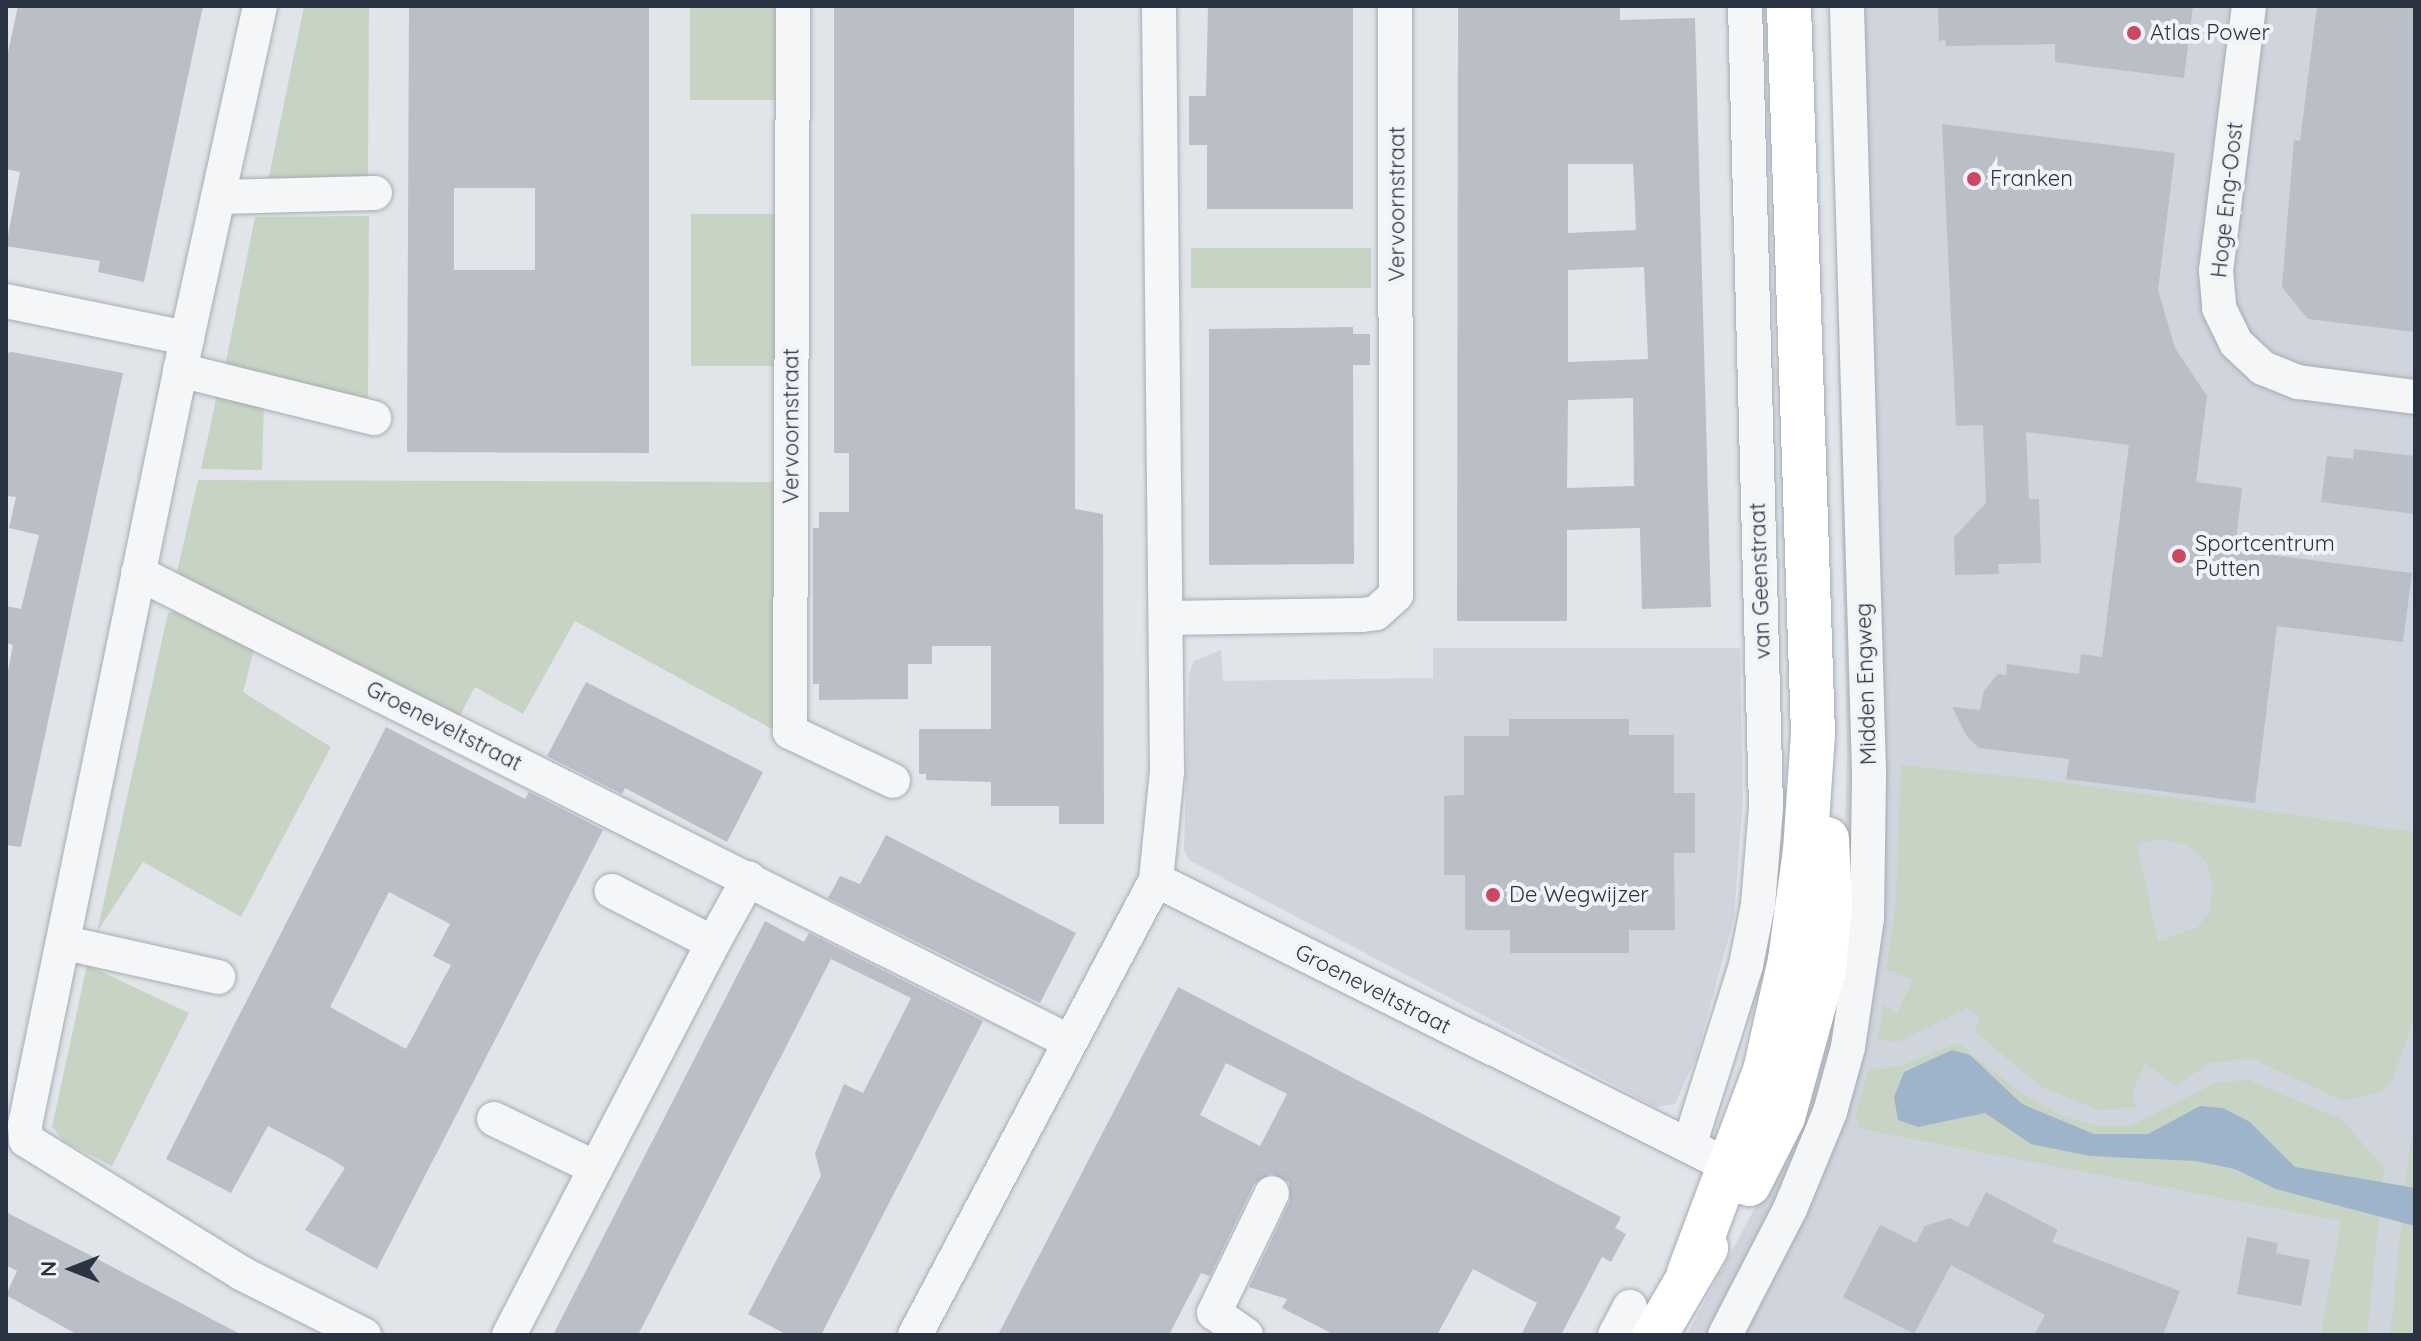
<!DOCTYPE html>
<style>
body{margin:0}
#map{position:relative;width:2421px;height:1341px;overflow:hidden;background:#e1e5ea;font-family:Quicksand,sans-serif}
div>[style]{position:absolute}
.built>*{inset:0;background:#d0d4dc}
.green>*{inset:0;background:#c8d4c3;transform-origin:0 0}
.water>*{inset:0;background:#9db4ca}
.building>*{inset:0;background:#b9bec7}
.roads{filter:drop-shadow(0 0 2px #a6acb4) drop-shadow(0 0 2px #a6acb4)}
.street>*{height:34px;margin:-17px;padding:0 17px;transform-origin:17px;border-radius:17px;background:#f4f6f8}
.primary>*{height:44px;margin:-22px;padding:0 22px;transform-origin:22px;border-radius:22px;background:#fff}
.dots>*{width:22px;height:22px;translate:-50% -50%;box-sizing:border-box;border:4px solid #f1f4f7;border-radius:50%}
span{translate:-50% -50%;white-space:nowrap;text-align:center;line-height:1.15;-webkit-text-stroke:8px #f1f4f7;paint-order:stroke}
.poi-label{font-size:22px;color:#2a3342}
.left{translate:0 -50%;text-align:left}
.street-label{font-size:22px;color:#2a3342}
.frame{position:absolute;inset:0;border:8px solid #2a3342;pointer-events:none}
.north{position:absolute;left:32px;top:1229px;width:80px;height:80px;-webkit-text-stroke:6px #f1f4f7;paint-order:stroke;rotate:270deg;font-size:22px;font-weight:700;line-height:32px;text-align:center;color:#2a3342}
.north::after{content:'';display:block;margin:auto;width:28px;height:36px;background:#2a3342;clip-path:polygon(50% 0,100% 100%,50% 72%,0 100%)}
</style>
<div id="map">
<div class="built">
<i style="clip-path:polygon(1831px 6px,2415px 6px,2415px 1335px,1687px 1335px,1765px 1189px,1842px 936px,1847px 755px)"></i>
<i style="clip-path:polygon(1433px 648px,1740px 648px,1743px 797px,1734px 918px,1696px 1058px,1675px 1104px,1656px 1107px,1189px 860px,1184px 850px,1189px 674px,1194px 661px,1221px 650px,1223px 681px,1433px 678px)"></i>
</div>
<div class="green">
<i style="clip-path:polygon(304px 6px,369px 6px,368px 177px,268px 181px)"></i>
<i style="left:690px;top:6px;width:90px;height:94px"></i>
<i style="left:782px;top:214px;width:152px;height:91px;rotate:90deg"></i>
<i style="clip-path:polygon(369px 216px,368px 398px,225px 366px,255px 217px)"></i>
<i style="left:1191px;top:248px;width:180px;height:40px"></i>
<i style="clip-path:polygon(218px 390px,264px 402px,262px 470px,201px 469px)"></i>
<i style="clip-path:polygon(198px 480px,774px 482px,774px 730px,575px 621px,523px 714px,475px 687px,457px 721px,180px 580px,177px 572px)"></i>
<i style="clip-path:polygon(177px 611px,254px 650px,243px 692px,331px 747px,241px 917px,143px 862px,97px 932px,168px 613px)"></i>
<i style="clip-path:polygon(evenodd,1901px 765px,2046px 780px,2415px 832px,2415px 1016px,2392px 1081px,2381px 1092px,2344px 1101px,2252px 1059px,2210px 1063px,2175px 1086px,2145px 1063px,2132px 1093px,2137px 1108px,2097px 1110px,2040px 1086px,1980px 1036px,1975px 1031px,1980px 1019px,1967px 1008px,1898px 1042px,1878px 1039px,1883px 1005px,1897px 1013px,1913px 980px,1886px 970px,1896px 900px,1901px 765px,2161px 839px,2188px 845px,2206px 862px,2213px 886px,2210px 910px,2198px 927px,2158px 941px,2137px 844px,2161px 839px)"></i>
<i style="clip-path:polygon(87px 965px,189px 1013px,112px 1166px,65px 1142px,52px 1127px)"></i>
<i style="clip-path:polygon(1958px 1043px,2023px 1094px,2061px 1115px,2098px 1126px,2130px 1126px,2217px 1082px,2249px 1080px,2341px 1119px,2384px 1167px,2367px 1335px,2321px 1335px,2341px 1221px,1860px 1129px,1855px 1115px,1869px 1069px,1900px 1066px)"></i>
<i style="clip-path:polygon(2415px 1121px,2415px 1335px,2390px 1335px,2408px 1159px)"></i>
</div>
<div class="water">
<i style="clip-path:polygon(1952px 1050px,1970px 1055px,2022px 1104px,2094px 1134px,2148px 1134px,2200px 1106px,2223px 1108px,2250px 1122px,2295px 1167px,2415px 1188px,2415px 1226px,2276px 1189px,2235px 1169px,2195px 1161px,2090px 1156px,2031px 1144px,1985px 1113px,1918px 1127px,1898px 1120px,1894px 1097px,1904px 1072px)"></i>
</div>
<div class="building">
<i style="clip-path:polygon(18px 6px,203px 6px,144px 282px,98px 272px,100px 261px,6px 246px,20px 172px,6px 169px,6px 62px)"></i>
<i style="clip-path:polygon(evenodd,409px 6px,649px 6px,649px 453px,407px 452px,409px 6px,454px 188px,535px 188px,535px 270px,454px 270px,454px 188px)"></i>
<i style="clip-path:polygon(834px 6px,1074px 6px,1075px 509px,1103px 514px,1104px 824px,1059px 824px,1059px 806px,991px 806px,991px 782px,926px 780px,926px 774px,919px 774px,919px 729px,991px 729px,991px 646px,932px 646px,932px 664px,908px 664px,908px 699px,819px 700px,819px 684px,813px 684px,813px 528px,819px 528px,819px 512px,849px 512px,849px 453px,834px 453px)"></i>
<i style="clip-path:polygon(1208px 6px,1353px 6px,1353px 209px,1207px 209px,1207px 145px,1189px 145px,1189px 96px,1206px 96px)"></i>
<i style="clip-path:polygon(evenodd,1458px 6px,1620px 6px,1620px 20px,1695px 18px,1711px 607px,1642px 609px,1640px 528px,1567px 530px,1567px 621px,1457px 621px,1458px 6px,1568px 164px,1633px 164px,1636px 230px,1568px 233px,1568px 164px,1458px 6px,1644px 267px,1648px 359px,1568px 362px,1568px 270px,1644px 267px,1458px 6px,1633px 398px,1634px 486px,1567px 488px,1568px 400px,1633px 398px)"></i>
<i style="clip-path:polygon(1938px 6px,2193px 6px,2184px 78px,2055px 62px,2055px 44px,1946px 46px,1945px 40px,1939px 41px)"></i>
<i style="clip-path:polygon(2317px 6px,2415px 6px,2415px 332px,2308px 319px,2282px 287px,2294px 140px,2300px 141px)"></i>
<i style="clip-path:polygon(1942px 124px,2175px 153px,2158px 290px,2175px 348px,2207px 396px,2196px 482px,2242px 488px,2235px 550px,2412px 573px,2403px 642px,2277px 626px,2255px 803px,2066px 779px,2069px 759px,1979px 748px,1966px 735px,1952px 707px,1980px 710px,1984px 691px,1998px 674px,2006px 675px,2007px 664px,2079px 674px,2081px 654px,2102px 657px,2129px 445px,2026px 432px,2029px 499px,2039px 499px,2041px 563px,1998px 564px,1999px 574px,1955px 575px,1954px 537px,1986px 503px,1983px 425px,1956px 426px)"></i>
<i style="clip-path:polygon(1353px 327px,1353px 334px,1370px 334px,1370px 365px,1353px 365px,1354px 564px,1209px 565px,1209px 329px)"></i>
<i style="clip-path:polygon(12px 352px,123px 373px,21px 847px,6px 845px,6px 681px,13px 645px,6px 643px,6px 606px,21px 609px,39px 535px,9px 528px,16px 497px,6px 496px,6px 353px)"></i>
<i style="clip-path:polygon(2354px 449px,2415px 456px,2415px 514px,2321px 502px,2327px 456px,2353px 459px)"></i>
<i style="clip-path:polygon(586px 682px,763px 772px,727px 842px,625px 788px,622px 794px,547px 756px)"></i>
<i style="clip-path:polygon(1509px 719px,1629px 719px,1629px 735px,1674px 735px,1674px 793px,1695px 793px,1695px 853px,1674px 853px,1675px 930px,1629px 930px,1629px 953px,1510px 953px,1510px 930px,1465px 930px,1465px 875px,1444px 875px,1444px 796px,1464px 795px,1464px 736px,1509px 736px)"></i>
<i style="clip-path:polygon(evenodd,386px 727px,525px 799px,529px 792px,603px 830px,377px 1269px,305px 1230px,345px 1168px,333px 1160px,268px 1126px,231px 1193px,166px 1159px,386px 727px,389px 892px,450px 924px,433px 956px,451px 965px,406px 1049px,330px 1007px,389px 892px)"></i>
<i style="clip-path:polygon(886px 835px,1076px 933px,1040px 1003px,828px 898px,840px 876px,860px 884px)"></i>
<i style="clip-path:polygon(765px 921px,804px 942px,809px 933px,983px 1021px,821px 1335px,787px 1335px,748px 1314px,821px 1176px,815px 1153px,844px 1084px,863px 1093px,911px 998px,831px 959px,638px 1335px,553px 1335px)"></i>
<i style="clip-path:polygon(evenodd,1178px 987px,1621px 1217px,1615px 1228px,1626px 1234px,1611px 1262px,1602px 1257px,1561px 1335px,1521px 1335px,1537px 1303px,1473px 1269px,1437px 1335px,1335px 1335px,1282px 1308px,1287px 1299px,1249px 1287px,1290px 1201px,1289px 1182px,1271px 1173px,1254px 1184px,1210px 1276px,1201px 1273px,1169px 1335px,998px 1335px,1178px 987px,1226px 1063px,1287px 1094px,1260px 1146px,1200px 1115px,1226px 1063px)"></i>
<i style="clip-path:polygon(1986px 1192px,2058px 1230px,2052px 1242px,2180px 1291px,2163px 1335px,2034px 1335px,2045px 1315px,1951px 1265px,1914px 1334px,1843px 1297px,1880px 1225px,1916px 1243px,1925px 1226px,1950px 1218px,1968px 1227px)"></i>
<i style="clip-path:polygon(6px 1212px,103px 1262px,242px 1335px,78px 1335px,6px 1295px,17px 1271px,6px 1265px)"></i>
<i style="clip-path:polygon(2247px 1237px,2278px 1243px,2276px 1253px,2310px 1260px,2301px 1306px,2237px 1294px)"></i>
</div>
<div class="roads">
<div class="street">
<i style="left:793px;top:6px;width:726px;rotate:90.24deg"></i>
<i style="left:790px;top:732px;width:114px;rotate:25.4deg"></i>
<i style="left:2249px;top:6px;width:266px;rotate:97.1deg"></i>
<i style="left:2216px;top:270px;width:38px;rotate:85deg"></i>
<i style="left:2219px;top:308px;width:39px;rotate:64deg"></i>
<i style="left:2236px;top:343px;width:37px;rotate:43deg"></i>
<i style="left:2263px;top:368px;width:38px;rotate:22deg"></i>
<i style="left:2298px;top:382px;width:118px;rotate:7.3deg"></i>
<i style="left:218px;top:197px;width:157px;rotate:-1.5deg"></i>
<i style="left:6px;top:301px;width:185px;rotate:11.6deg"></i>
<i style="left:187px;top:338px;width:340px;rotate:-77.6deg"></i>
<i style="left:187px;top:338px;width:804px;rotate:101.63deg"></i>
<i style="left:25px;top:1125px;width:15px;rotate:86deg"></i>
<i style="left:26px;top:1140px;width:253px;rotate:31.7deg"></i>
<i style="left:241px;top:1273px;width:138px;rotate:26.8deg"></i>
<i style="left:180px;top:370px;width:200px;rotate:13.9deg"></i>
<i style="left:138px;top:573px;width:1041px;rotate:26.71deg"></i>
<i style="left:1166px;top:618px;width:196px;rotate:-0.9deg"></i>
<i style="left:1362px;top:615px;width:14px;rotate:-8deg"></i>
<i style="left:1376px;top:613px;width:27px;rotate:-42deg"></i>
<i style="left:1396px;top:595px;width:589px;rotate:-90.1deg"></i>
<i style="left:1156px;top:880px;width:110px;rotate:-84.2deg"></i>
<i style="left:1167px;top:771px;width:765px;rotate:-90.6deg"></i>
<i style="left:66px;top:943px;width:156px;rotate:12.6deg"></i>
<i style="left:713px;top:943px;width:74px;rotate:-61deg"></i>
<i style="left:494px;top:1119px;width:113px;rotate:25.7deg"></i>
<i style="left:1689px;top:1146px;width:190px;rotate:-72.5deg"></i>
<i style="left:1746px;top:965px;width:61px;rotate:-78.7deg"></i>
<i style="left:1758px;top:905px;width:98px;rotate:-85.3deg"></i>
<i style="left:1766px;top:807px;width:801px;rotate:-91.5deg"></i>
<i style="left:509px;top:1335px;width:442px;rotate:-62.5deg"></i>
<i style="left:713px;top:943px;width:114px;rotate:-152.8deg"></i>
<i style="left:915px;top:1335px;width:515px;rotate:-62.09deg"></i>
<i style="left:1156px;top:880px;width:665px;rotate:26.53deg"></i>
<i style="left:1246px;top:1335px;width:39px;rotate:-145deg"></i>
<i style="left:1214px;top:1313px;width:133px;rotate:-64.2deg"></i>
<i style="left:1615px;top:1335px;width:32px;rotate:-62deg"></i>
<i style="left:1725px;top:1335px;width:142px;rotate:-62.7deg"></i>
<i style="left:1790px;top:1209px;width:105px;rotate:-67.6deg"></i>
<i style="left:1830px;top:1112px;width:67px;rotate:-74.5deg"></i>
<i style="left:1848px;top:1047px;width:129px;rotate:-81.6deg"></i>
<i style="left:1867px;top:919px;width:147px;rotate:-89.2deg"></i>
<i style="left:1869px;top:772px;width:766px;rotate:-91.65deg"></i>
</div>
<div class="primary">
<i style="left:1749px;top:1184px;width:75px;rotate:-63.1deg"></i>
<i style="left:1783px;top:1117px;width:154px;rotate:-74.5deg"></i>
<i style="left:1824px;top:969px;width:64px;rotate:-84.6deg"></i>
<i style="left:1830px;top:905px;width:66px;rotate:-92.6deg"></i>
<i style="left:1689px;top:1273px;width:216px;rotate:-69.4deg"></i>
<i style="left:1765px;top:1071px;width:114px;rotate:-77.3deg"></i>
<i style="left:1790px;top:960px;width:110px;rotate:-82.2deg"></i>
<i style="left:1805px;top:851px;width:117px;rotate:-86.1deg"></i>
<i style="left:1813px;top:734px;width:728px;rotate:-91.89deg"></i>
<i style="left:1655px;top:1335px;width:101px;rotate:-59.6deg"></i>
</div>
</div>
<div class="dots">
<i style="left:2134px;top:33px;background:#ce4760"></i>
<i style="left:1974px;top:179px;background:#ce4760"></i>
<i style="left:2179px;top:556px;background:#ce4760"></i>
<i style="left:1493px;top:895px;background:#ce4760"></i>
</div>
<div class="poi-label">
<span class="left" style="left:2150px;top:33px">Atlas Power</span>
<span class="left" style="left:1990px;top:179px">Franken</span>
<span class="left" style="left:2195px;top:556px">Sportcentrum<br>Putten</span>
<span class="left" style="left:1509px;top:895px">De Wegwijzer</span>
</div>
<div class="street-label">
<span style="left:2227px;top:200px;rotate:-84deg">Hoge Eng-Oost</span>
<span style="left:1397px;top:204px;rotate:-90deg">Vervoornstraat</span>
<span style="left:791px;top:426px;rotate:-90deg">Vervoornstraat</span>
<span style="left:1760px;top:581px;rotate:-92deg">van Geenstraat</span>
<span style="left:1866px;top:684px;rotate:-92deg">Midden Engweg</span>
<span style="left:444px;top:726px;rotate:27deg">Groeneveltstraat</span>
<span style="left:1373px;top:989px;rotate:27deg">Groeneveltstraat</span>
</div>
<div class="frame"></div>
<div class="north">N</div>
</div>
